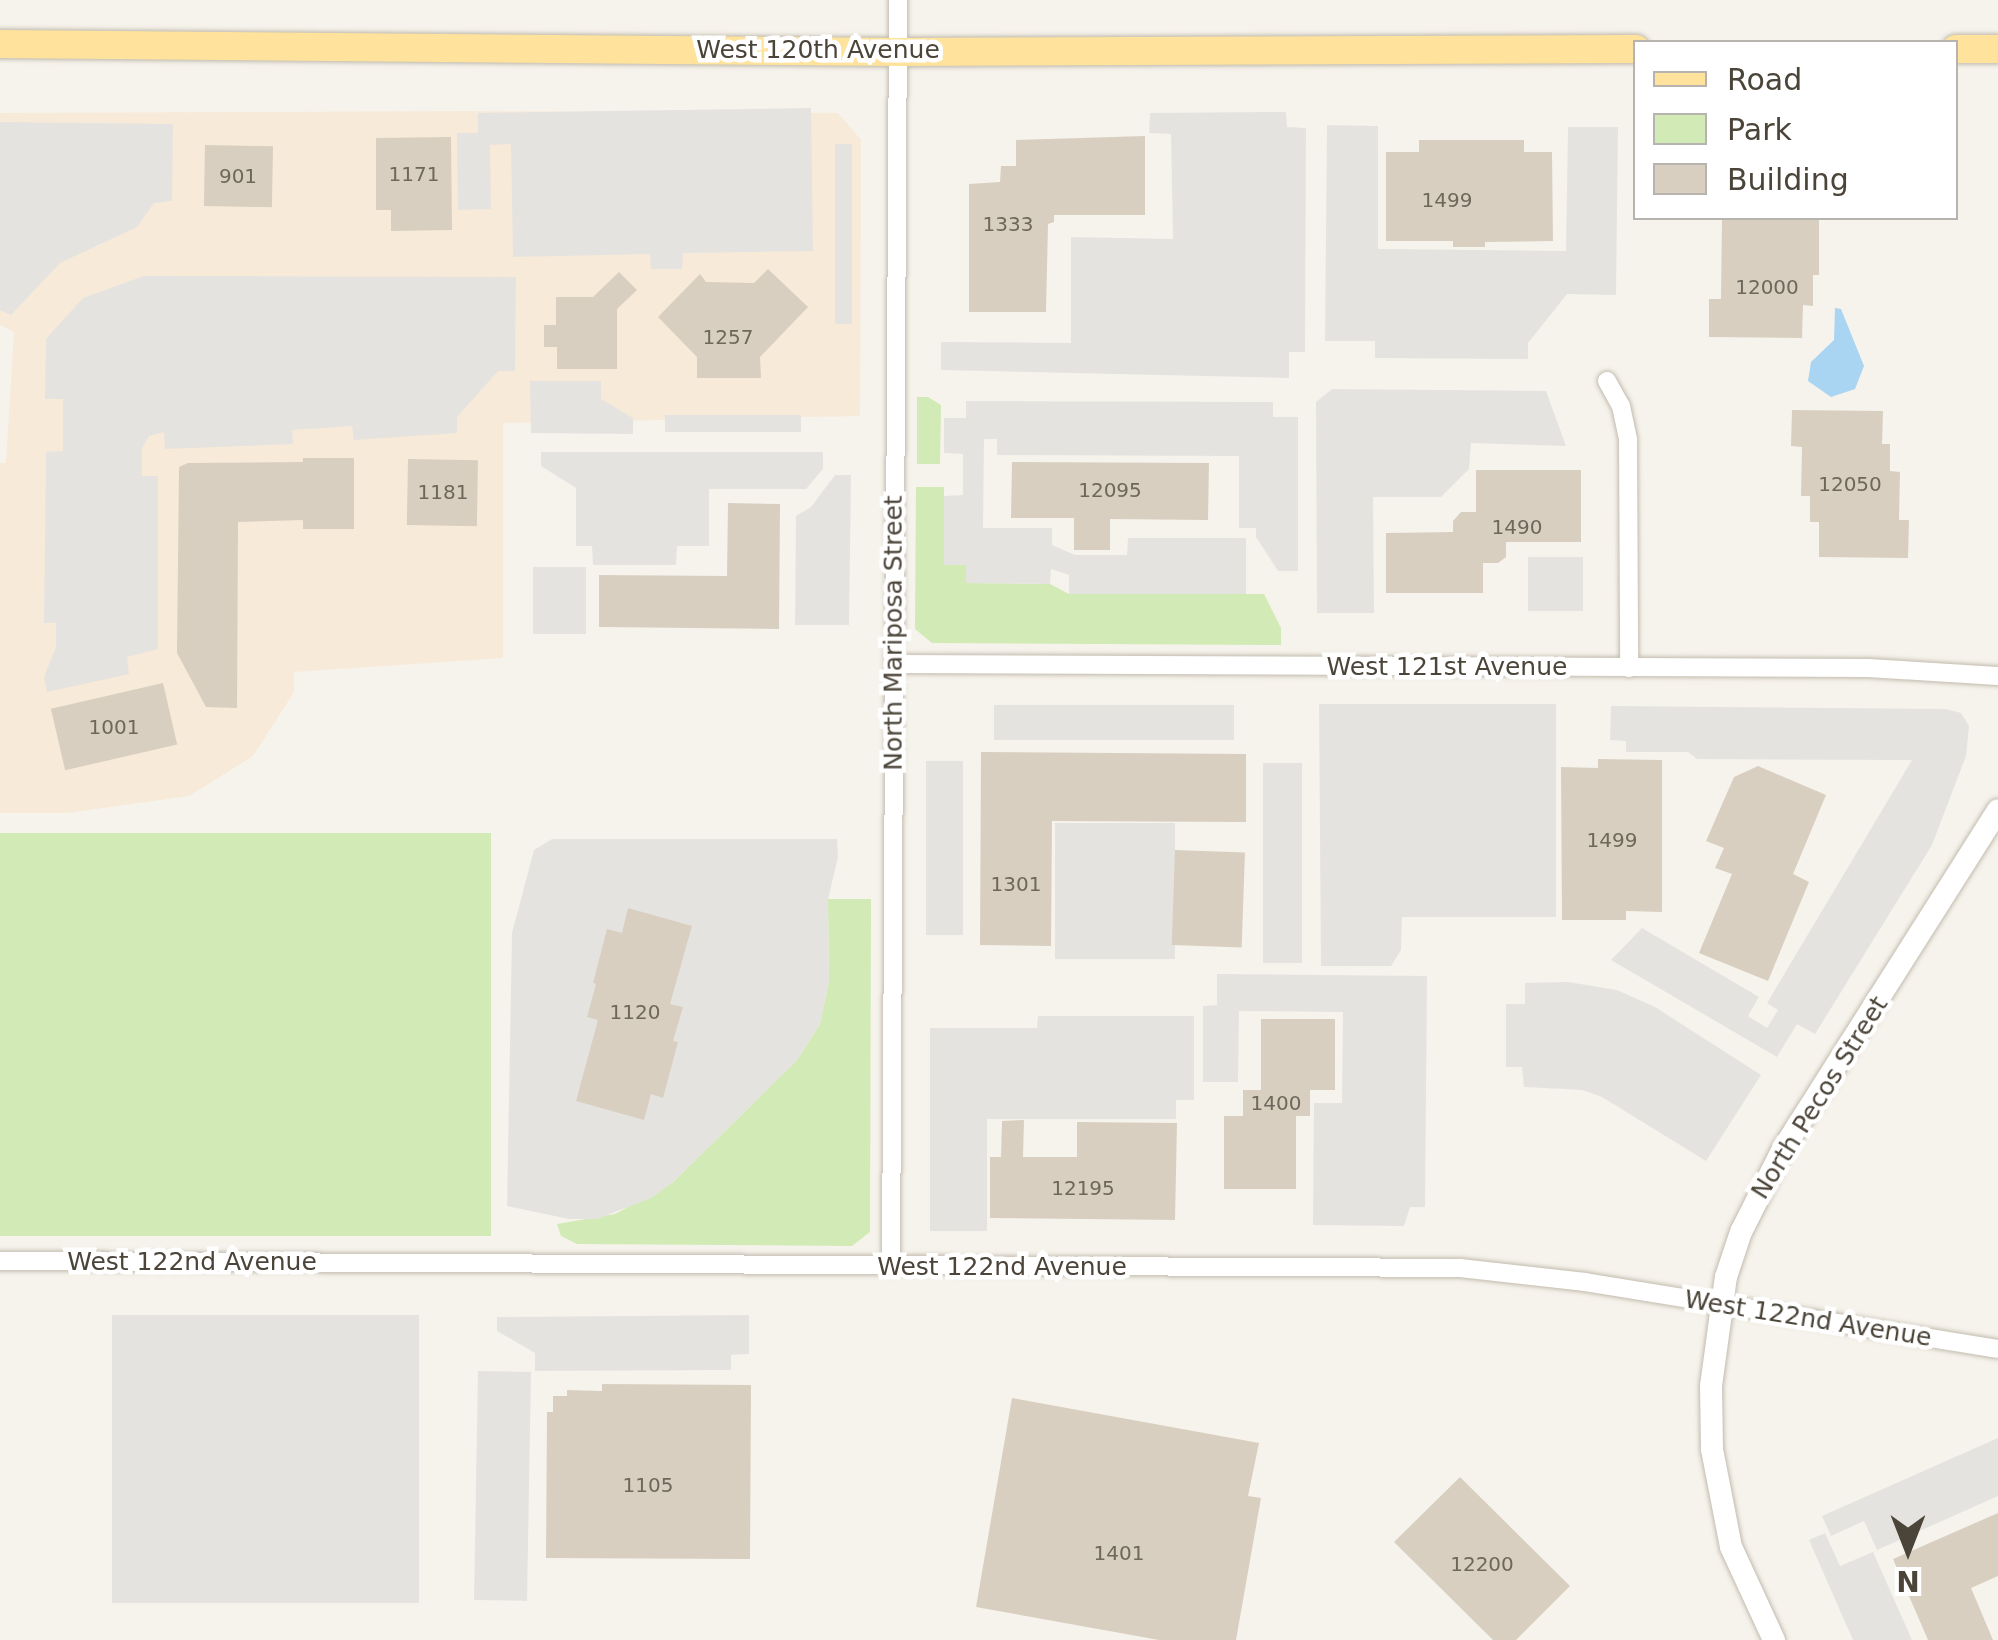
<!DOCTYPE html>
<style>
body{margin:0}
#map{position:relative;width:1998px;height:1640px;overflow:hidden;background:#f6f3ec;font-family:"DejaVu Sans",sans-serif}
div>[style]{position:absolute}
.commercial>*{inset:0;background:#f7ead8}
.green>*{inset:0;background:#d2eab5;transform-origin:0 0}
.parking>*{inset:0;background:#e5e3e0;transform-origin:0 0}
.water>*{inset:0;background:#a9d4f2}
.building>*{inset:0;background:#d8cfc1;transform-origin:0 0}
.roads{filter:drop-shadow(0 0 2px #c2bbae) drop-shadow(0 0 2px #c2bbae)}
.minor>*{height:18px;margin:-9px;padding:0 9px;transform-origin:9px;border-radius:9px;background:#fff}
.tertiary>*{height:22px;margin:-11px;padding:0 11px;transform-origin:11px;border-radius:11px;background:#fff}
.primary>*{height:28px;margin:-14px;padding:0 14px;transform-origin:14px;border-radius:14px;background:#ffe39c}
span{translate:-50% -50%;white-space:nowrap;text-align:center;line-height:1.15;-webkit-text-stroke:9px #fff;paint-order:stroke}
.number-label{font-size:20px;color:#6e675b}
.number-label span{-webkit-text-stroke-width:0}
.street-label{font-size:25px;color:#4b4439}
.legend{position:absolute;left:1633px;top:40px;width:325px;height:180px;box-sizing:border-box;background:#fff;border:2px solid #b7b4b0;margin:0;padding:12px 18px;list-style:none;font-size:30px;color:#4b4439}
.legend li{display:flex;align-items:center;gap:20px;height:50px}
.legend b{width:50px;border:2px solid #b7b4b0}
.north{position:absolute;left:1858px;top:1500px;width:100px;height:100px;-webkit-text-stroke:8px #fff;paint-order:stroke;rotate:180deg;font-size:28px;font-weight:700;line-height:40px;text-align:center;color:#4b4439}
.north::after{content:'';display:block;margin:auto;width:35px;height:45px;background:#4b4439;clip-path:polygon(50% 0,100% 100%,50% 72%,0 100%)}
</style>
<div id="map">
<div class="commercial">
<i style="clip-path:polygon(461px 111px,838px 113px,861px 140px,860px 416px,503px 423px,503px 658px,294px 672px,294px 692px,253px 756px,189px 796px,67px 813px,0 813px,0 463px,6px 463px,14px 332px,0 325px,0 113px)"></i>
</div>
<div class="green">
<i style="clip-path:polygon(917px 397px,928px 397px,941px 405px,940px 464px,917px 464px)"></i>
<i style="clip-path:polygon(916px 487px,944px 487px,944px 564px,966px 565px,967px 583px,1050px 584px,1069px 594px,1264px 594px,1281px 628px,1281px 645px,932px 643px,915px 629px)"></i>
<i style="left:0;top:833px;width:491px;height:403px"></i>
<i style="clip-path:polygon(828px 899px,871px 899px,870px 1232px,852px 1246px,577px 1244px,561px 1236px,557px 1224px,615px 1214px,672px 1183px,797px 1060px,820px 1024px,829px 981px)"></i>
</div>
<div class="parking">
<i style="clip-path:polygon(811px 108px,813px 251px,683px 253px,682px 269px,651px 269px,650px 254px,513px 257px,511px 144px,490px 145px,491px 209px,458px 210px,457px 133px,478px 133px,478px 113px)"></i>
<i style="clip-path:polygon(1286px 112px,1287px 127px,1306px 128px,1305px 352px,1289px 352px,1289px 378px,941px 370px,941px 342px,1071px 343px,1071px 237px,1173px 239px,1171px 134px,1149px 133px,1150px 113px)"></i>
<i style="clip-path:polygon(0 122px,173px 124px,172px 201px,154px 203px,137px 227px,60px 263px,11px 315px,0 310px)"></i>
<i style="clip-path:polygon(1327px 125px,1378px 126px,1378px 249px,1566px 251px,1568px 127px,1618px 127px,1616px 295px,1567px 294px,1528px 343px,1528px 359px,1375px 358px,1375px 341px,1325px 341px)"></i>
<i style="left:835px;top:144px;width:17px;height:180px"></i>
<i style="clip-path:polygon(144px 276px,516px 277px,515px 371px,498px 371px,457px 417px,457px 433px,354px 440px,352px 426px,292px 430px,293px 444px,165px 449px,164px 432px,149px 436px,142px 448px,142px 476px,158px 476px,158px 649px,127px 657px,129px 674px,47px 692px,44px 677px,56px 647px,56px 623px,44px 623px,46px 452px,63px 451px,63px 399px,45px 399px,46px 339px,83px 298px)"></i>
<i style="clip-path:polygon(530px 381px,601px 381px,601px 399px,633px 418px,633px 434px,531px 433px)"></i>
<i style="clip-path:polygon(1332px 389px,1546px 391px,1566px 446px,1471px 443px,1469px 469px,1441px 497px,1373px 497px,1374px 613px,1317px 613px,1316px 402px)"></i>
<i style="clip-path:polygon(966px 401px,1273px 402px,1273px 417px,1298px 417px,1298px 571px,1278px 571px,1256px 537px,1256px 528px,1239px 528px,1239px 456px,997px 455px,997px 439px,984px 439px,983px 528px,1052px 528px,1052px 545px,1075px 555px,1127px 555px,1128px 538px,1246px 538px,1246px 594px,1069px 594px,1069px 575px,1051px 569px,1050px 584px,966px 583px,966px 565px,944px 565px,944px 496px,963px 495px,963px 454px,944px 453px,944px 418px,966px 418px)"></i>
<i style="left:801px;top:415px;width:17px;height:136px;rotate:90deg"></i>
<i style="clip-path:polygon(541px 452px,823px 452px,823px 469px,806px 489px,709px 489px,709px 546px,677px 546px,676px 565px,593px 565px,592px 546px,576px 546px,576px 488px,541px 466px)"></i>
<i style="clip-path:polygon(835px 475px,851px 475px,849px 625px,795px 625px,796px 516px,811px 507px)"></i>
<i style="left:1528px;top:557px;width:55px;height:54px"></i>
<i style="left:533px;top:567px;width:53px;height:67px"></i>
<i style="clip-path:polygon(1319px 704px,1556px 704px,1556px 917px,1402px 917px,1401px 950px,1391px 966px,1321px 966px)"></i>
<i style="left:994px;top:705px;width:240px;height:35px"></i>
<i style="clip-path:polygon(1611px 706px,1945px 709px,1961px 713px,1969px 726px,1966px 756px,1932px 845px,1815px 1034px,1797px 1024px,1777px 1057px,1611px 960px,1642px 928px,1759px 997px,1748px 1016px,1767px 1028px,1778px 1010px,1767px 1003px,1912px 760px,1697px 759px,1688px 752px,1626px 752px,1626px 741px,1610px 740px)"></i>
<i style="left:926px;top:761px;width:37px;height:174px"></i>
<i style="left:1263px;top:763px;width:39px;height:200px"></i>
<i style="left:1055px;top:823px;width:120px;height:136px"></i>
<i style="clip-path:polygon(552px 839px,837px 839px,838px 857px,828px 899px,829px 981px,820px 1024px,797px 1060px,672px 1183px,651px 1198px,597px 1219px,569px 1219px,507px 1206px,512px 933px,534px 850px)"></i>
<i style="clip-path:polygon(1217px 974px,1427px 976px,1425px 1207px,1410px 1207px,1404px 1226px,1313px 1225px,1314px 1103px,1342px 1103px,1343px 1012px,1239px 1011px,1238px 1082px,1203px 1082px,1203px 1006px,1217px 1005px)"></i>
<i style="clip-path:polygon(1568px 982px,1617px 990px,1655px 1007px,1761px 1075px,1706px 1161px,1602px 1097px,1583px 1090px,1524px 1087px,1522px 1067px,1506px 1067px,1506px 1004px,1525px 1004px,1525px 983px)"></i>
<i style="clip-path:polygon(1038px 1016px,1194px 1016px,1194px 1100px,1176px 1100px,1176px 1119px,987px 1119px,987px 1231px,930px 1231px,930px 1028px,1037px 1028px)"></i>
<i style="left:112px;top:1315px;width:307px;height:288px"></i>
<i style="clip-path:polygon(749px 1315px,749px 1354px,731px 1355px,731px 1370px,535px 1371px,535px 1353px,497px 1331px,497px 1317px)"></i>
<i style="left:478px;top:1371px;width:53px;height:229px;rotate:1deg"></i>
<i style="clip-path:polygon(1998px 1438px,1998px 1496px,1877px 1550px,1864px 1521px,1831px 1536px,1822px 1516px)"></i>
<i style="clip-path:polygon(1825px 1533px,1840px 1566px,1873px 1552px,1912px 1640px,1853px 1640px,1809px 1540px)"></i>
</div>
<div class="water">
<i style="clip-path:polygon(1835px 308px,1841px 309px,1864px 366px,1855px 389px,1831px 397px,1808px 381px,1811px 362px,1834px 340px)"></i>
</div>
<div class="building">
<i style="clip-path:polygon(1145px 136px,1145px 215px,1054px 215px,1054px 222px,1048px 224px,1046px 312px,969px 312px,969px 184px,1000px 182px,1001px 166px,1016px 166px,1016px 140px)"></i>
<i style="clip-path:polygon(451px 137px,452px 230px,391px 231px,391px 210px,376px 210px,376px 138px)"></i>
<i style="clip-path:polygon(1419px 140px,1524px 140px,1524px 152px,1552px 152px,1553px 241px,1485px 242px,1485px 247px,1453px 247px,1453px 241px,1386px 241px,1386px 152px,1419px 152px)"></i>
<i style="left:205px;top:145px;width:68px;height:61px;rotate:1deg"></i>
<i style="clip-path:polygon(1722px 218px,1819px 218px,1819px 275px,1813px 275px,1813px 306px,1803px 305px,1802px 338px,1709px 337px,1709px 299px,1721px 299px)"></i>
<i style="clip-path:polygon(768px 269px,808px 307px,760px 357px,761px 378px,697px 378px,697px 357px,658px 317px,700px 274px,706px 282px,754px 283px)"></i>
<i style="clip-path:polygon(619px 272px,637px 290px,617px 309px,617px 369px,557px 369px,557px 347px,544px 347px,544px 325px,556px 325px,556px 297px,593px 297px)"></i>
<i style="clip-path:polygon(1792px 410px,1883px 411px,1882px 444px,1890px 444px,1890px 471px,1900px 472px,1899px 520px,1909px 520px,1908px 558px,1819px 557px,1819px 522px,1810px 522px,1810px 496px,1801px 496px,1802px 447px,1791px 446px)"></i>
<i style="clip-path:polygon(303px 458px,354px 458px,354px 529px,303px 529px,303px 520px,238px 522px,237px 708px,206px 707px,177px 653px,179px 467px,188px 463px,303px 462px)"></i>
<i style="left:408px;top:459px;width:70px;height:66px;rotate:1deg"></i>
<i style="clip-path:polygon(1012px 462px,1209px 463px,1208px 520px,1110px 519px,1110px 550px,1074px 550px,1074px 518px,1011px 518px)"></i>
<i style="clip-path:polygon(1476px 470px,1581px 470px,1581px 542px,1506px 542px,1506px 557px,1498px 563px,1483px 563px,1483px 593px,1386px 593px,1386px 533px,1453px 532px,1453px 521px,1461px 512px,1476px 512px)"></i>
<i style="clip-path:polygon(728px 503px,780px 504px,779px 629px,599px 627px,599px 575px,727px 576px)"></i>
<i style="left:163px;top:683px;width:63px;height:115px;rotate:77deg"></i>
<i style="clip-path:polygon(981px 752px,1246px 754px,1246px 822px,1052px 821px,1051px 946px,980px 945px)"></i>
<i style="clip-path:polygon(1598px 759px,1662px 760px,1662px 912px,1626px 911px,1626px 920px,1562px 920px,1561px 767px,1598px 768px)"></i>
<i style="clip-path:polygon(1758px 766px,1826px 795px,1793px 874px,1809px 882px,1768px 981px,1699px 953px,1732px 874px,1715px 868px,1724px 848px,1706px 841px,1734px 777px)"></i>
<i style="left:1175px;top:850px;width:70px;height:95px;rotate:2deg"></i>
<i style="clip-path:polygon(628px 908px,692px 926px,670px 1004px,683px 1007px,673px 1041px,678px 1042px,663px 1098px,651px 1094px,644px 1120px,576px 1101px,598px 1020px,587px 1017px,596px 984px,593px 983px,607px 929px,622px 933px)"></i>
<i style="clip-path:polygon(1261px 1019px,1335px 1019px,1335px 1090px,1310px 1090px,1310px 1116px,1296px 1116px,1296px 1189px,1224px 1189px,1224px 1116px,1243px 1116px,1243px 1090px,1261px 1090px)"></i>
<i style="clip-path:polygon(1024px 1120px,1023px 1157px,1077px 1157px,1077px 1122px,1177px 1123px,1175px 1220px,990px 1218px,990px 1157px,1001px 1157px,1002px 1121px)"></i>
<i style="clip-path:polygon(602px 1384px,751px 1385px,750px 1559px,546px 1558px,547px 1412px,553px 1412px,553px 1396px,567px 1396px,567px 1390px,602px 1391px)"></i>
<i style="clip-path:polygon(1012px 1398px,1259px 1443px,1248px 1496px,1261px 1498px,1236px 1640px,1159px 1640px,976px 1607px)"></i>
<i style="clip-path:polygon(1460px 1477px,1570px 1586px,1516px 1640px,1493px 1640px,1394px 1542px)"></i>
<i style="clip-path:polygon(1998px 1513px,1998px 1576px,1971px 1588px,1993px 1640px,1928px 1640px,1893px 1559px)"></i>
</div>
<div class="roads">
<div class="minor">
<i style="left:1607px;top:381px;width:29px;rotate:61deg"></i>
<i style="left:1621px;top:406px;width:35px;rotate:78deg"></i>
<i style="left:1628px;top:440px;width:228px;rotate:89.7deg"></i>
<i style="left:895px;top:664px;width:973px;rotate:0.24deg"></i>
<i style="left:1868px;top:668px;width:130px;rotate:3.5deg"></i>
<i style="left:0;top:1261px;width:1460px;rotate:0.27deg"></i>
<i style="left:1460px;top:1268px;width:126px;rotate:6.4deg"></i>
<i style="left:1585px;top:1282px;width:418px;rotate:9.2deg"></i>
<i style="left:891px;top:1266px;width:1266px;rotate:-89.68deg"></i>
</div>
<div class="tertiary">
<i style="left:1774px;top:1640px;width:102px;rotate:-114.8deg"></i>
<i style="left:1731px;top:1547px;width:100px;rotate:-101deg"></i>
<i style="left:1712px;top:1449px;width:63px;rotate:-90.9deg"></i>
<i style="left:1711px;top:1386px;width:110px;rotate:-82.2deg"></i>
<i style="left:1726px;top:1277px;width:47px;rotate:-71.6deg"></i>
<i style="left:1741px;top:1232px;width:93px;rotate:-63.2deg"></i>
<i style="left:1783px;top:1149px;width:401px;rotate:-57.6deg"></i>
</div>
<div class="primary">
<i style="left:0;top:44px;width:897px;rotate:0.51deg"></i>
<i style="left:897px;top:52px;width:739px;rotate:-0.23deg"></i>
<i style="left:1956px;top:49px;width:42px"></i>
</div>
</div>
<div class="number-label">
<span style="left:414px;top:174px">1171</span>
<span style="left:238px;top:176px">901</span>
<span style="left:1447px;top:200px">1499</span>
<span style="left:1008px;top:224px">1333</span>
<span style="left:1767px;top:287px">12000</span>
<span style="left:728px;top:337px">1257</span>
<span style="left:1850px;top:484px">12050</span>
<span style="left:1110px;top:490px">12095</span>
<span style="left:443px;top:492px">1181</span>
<span style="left:1517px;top:527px">1490</span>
<span style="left:114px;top:727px">1001</span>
<span style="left:1612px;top:840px">1499</span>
<span style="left:1016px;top:884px">1301</span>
<span style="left:635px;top:1012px">1120</span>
<span style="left:1276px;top:1103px">1400</span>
<span style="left:1083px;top:1188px">12195</span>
<span style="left:648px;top:1485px">1105</span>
<span style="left:1119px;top:1553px">1401</span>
<span style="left:1482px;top:1564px">12200</span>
</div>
<div class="street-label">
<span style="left:818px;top:50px">West 120th Avenue</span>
<span style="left:894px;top:633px;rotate:-90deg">North Mariposa Street</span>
<span style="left:1447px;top:667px">West 121st Avenue</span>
<span style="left:1820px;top:1098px;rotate:-58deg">North Pecos Street</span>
<span style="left:192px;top:1262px">West 122nd Avenue</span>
<span style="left:1002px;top:1267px">West 122nd Avenue</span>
<span style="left:1808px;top:1319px;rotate:9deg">West 122nd Avenue</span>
</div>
<ul class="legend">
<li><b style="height:12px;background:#ffe39c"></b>Road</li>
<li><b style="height:28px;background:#d2eab5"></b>Park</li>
<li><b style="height:28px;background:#d8cfc1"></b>Building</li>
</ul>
<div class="north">N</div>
</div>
